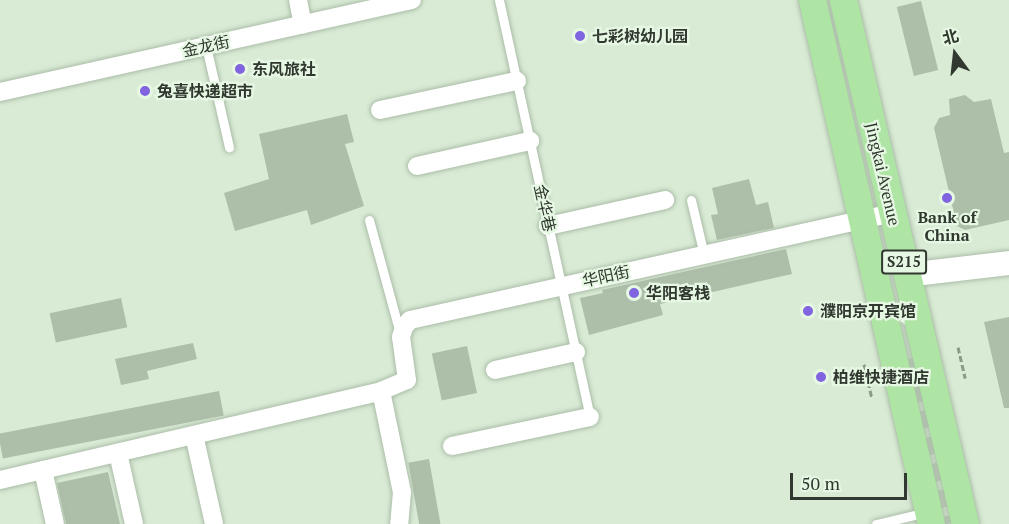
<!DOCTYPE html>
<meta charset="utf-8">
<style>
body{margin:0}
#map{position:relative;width:1009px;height:524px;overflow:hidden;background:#d9ebd5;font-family:"PT Serif","Noto Sans SC",serif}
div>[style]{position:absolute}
.building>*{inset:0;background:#adbea9;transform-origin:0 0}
.street-tunnel>*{height:18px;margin-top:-9px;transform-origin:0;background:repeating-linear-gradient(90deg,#b7c7b4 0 18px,transparent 0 27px)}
.path>*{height:3px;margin-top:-1.5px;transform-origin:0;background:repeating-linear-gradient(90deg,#8b9989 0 6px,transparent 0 9px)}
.roads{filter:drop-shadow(0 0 2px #abbda8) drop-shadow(0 0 2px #abbda8)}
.lane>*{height:9px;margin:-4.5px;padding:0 4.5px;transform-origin:4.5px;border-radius:4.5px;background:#fff}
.street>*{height:18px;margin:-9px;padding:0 9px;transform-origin:9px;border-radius:9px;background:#fff}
.secondary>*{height:24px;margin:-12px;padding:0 12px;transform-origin:12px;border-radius:12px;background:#fff}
.primary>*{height:27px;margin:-13.5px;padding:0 13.5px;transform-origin:13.5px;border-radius:13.5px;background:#aee4a4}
.dots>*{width:16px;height:16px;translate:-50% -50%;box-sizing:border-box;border:3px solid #e6f8e3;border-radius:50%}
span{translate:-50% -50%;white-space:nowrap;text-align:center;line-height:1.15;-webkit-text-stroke:4.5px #e6f8e3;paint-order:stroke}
.shield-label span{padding:2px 4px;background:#e6f8e3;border:2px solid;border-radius:4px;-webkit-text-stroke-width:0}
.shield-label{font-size:15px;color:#30382f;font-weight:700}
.poi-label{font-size:16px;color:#30382f;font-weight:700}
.left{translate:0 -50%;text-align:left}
.street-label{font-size:16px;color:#30382f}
.north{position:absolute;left:925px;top:24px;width:60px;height:60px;-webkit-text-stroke:4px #e6f8e3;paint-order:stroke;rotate:345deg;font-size:16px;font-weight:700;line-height:24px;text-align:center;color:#30382f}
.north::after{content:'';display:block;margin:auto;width:21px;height:27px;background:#30382f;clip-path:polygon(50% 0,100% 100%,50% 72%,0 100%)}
.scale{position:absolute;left:790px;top:473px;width:117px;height:27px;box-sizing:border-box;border:3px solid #30382f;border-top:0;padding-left:8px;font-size:18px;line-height:21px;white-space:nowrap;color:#30382f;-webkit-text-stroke:4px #e6f8e3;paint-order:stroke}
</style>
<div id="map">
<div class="building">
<i style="left:921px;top:1px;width:71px;height:25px;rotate:76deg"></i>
<i style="clip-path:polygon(965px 95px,974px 102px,991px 99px,1004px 153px,1009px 152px,1009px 220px,965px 230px,957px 226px,934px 128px,939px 118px,950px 115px,949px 99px)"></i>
<i style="clip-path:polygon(347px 114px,354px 142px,345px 144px,364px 206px,311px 225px,307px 210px,235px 231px,224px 193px,269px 179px,259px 134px)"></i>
<i style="clip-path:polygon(749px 179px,756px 205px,768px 202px,774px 228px,717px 240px,711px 215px,718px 214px,712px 188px)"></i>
<i style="clip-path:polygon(786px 249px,792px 274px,660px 304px,663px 315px,589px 335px,580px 298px,603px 293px,602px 290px)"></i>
<i style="left:121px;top:298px;width:30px;height:73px;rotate:78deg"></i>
<i style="clip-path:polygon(1009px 317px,1009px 408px,1004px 408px,984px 322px)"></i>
<i style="clip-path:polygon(193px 343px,197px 359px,147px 371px,149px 379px,121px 385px,115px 359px)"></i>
<i style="left:467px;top:346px;width:48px;height:36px;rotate:78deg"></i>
<i style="left:219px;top:391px;width:25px;height:225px;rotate:79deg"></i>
<i style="left:429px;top:459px;width:66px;height:21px;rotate:80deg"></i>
<i style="clip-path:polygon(108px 472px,120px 524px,66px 524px,57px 483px)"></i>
</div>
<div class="street-tunnel">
<i style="left:907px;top:359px;width:170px;rotate:76deg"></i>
</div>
<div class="path">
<i style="left:958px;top:347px;width:32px;rotate:77deg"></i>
<i style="left:864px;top:364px;width:35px;rotate:77deg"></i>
</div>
<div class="roads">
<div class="lane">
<i style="left:499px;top:0;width:427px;rotate:77.7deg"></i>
<i style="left:206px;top:46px;width:104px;rotate:77.2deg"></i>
<i style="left:691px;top:200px;width:57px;rotate:76.7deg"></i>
<i style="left:369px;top:220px;width:117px;rotate:74.7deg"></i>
<i style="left:876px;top:524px;width:52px;rotate:-13.2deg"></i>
</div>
<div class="street">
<i style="left:298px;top:0;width:25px;rotate:79deg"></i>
<i style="left:0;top:92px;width:422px;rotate:-12.6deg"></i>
<i style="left:380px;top:110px;width:140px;rotate:-12deg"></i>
<i style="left:417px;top:166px;width:116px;rotate:-12.5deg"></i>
<i style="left:548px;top:226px;width:120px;rotate:-12.5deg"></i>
<i style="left:495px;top:370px;width:83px;rotate:-12.5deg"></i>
<i style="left:381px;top:391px;width:28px;rotate:-23deg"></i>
<i style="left:407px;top:380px;width:43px;rotate:-97.9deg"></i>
<i style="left:401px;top:337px;width:10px;rotate:-73deg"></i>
<i style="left:404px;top:327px;width:9px;rotate:-49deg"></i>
<i style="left:410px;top:320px;width:494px;rotate:-12.5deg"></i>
<i style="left:194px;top:435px;width:91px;rotate:77.3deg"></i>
<i style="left:452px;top:446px;width:141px;rotate:-11.9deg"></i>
<i style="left:118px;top:453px;width:73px;rotate:77.3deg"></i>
<i style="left:43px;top:470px;width:55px;rotate:77.5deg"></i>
<i style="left:0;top:480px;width:391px;rotate:-13.1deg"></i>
<i style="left:381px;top:391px;width:103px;rotate:78.3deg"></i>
<i style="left:402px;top:492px;width:32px;rotate:95deg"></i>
</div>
<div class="secondary">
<i style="left:907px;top:275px;width:103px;rotate:-6.7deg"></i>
</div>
<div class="primary">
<i style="left:812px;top:0;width:537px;rotate:77.21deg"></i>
<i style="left:843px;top:0;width:538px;rotate:76.89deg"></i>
</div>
</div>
<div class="dots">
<i style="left:580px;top:36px;background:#8164df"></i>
<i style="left:240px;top:69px;background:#8164df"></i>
<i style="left:145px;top:91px;background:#8164df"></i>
<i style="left:947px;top:198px;background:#8164df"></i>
<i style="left:634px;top:293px;background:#8164df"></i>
<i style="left:808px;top:311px;background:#8164df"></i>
<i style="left:821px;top:377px;background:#8164df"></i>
</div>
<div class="shield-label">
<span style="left:904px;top:262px">S215</span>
</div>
<div class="poi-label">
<span class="left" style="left:592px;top:36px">七彩树幼儿园</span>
<span class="left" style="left:252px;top:69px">东风旅社</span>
<span class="left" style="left:157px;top:91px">兔喜快递超市</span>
<span style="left:947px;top:226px">Bank of<br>China</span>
<span class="left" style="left:646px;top:293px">华阳客栈</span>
<span class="left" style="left:820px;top:311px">濮阳京开宾馆</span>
<span class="left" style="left:833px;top:377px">柏维快捷酒店</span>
</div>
<div class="street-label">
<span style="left:206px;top:46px;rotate:-12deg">金龙街</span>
<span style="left:883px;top:174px;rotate:77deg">Jingkai Avenue</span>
<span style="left:545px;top:208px;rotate:78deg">金华巷</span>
<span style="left:606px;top:276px;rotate:-12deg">华阳街</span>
</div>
<div class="north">北</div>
<div class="scale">50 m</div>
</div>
